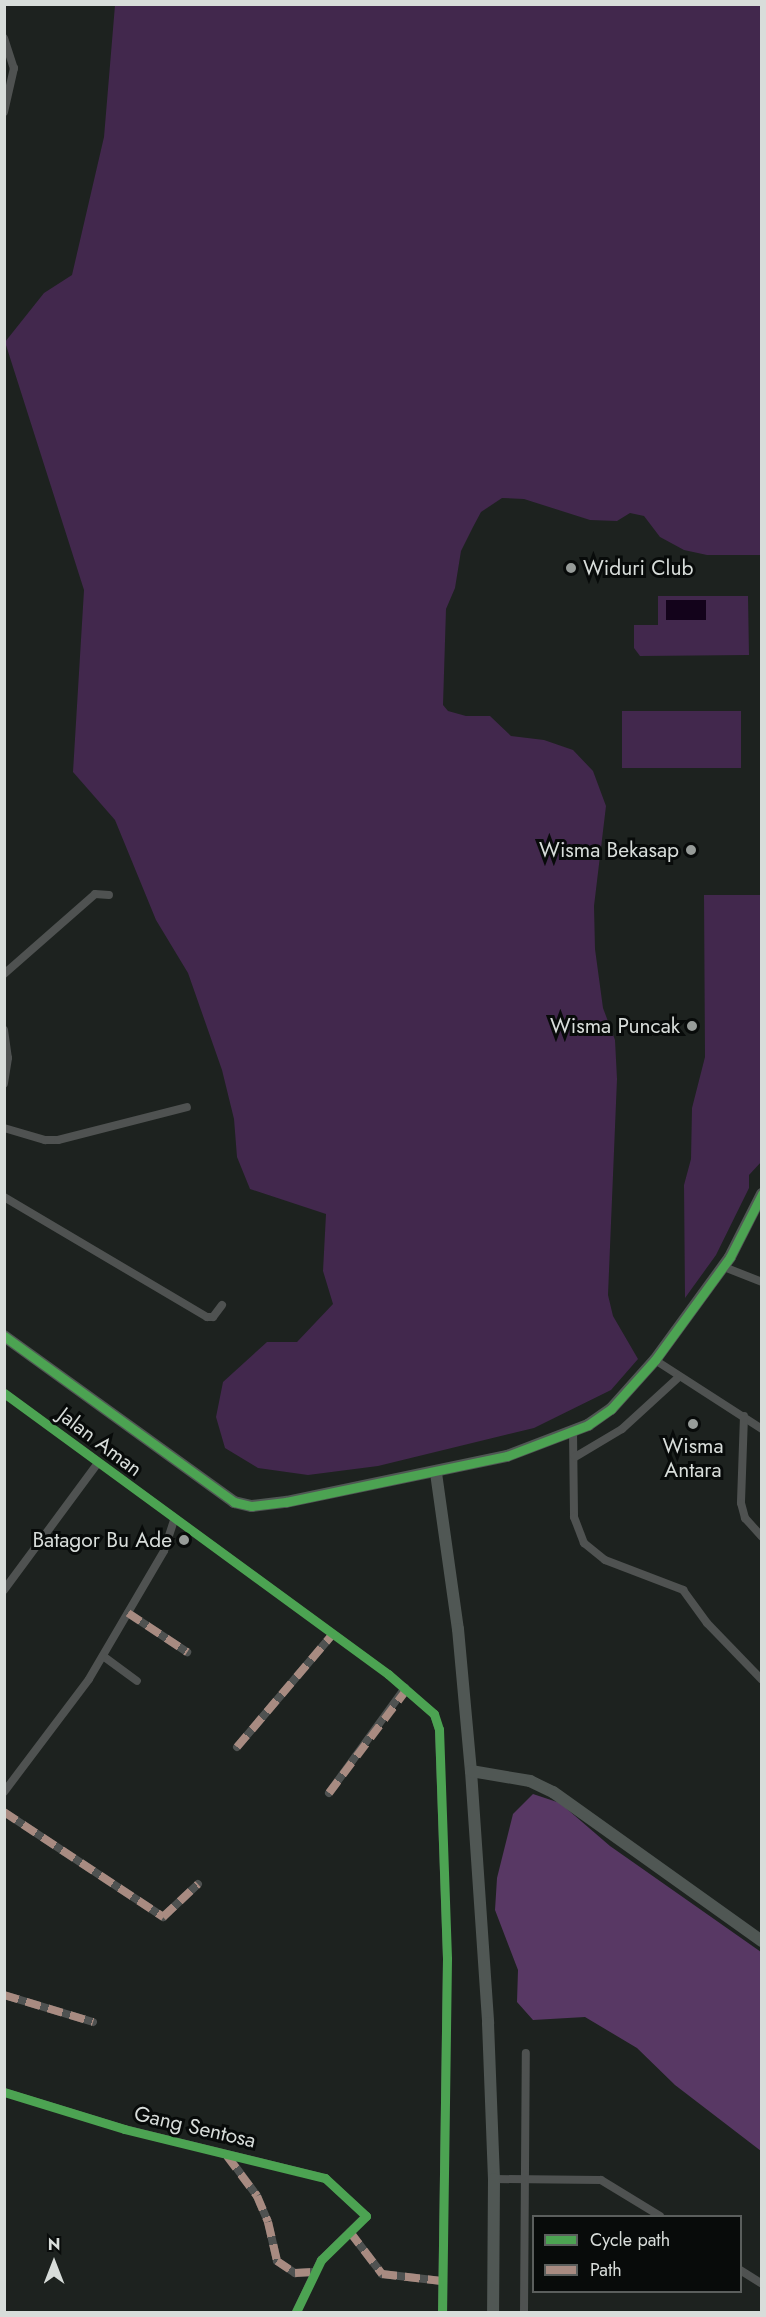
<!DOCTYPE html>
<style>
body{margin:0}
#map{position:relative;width:766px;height:2317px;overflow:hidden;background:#1d221f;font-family:Jost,sans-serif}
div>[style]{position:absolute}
.green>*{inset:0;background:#42284d;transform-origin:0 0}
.forest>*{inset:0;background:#583864}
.water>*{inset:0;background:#13031b;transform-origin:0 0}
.street>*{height:8px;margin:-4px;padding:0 4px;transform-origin:4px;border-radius:4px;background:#4f5251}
.secondary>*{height:12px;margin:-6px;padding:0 6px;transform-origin:6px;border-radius:6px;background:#505754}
.quiet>*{height:8px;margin-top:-4px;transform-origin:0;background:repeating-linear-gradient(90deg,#a88b81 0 15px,transparent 0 23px)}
.cycleway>*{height:9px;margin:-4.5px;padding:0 4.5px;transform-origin:4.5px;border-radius:4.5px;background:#4ca352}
.dots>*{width:16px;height:16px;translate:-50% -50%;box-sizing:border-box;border:3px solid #080b0a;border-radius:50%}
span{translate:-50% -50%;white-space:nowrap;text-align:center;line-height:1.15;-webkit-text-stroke:6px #080b0a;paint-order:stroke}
.poi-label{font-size:21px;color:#d8ddda}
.left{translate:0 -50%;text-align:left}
.right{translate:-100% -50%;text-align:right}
.street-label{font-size:21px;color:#d8ddda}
.frame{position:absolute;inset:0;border:6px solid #d8ddda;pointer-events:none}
.legend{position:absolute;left:532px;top:2215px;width:210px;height:78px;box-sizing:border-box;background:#080b0a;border:2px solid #5b5f5d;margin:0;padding:8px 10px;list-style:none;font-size:18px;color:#d8ddda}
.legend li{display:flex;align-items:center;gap:12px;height:30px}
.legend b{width:30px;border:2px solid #5b5f5d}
.north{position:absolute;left:24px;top:2233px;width:60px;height:60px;-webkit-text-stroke:4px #080b0a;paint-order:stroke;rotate:0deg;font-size:16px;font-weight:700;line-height:24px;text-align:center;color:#d8ddda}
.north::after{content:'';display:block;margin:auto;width:21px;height:27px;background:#d8ddda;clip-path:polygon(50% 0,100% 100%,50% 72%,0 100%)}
</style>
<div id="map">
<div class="green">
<i style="clip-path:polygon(115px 5px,761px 5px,761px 555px,707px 555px,684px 550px,660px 537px,644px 516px,630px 513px,617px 521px,590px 520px,524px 499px,502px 498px,481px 512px,473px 527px,461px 551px,455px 588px,446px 609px,443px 705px,448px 711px,466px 716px,490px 716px,511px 736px,544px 740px,573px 750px,593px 771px,606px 806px,594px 906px,595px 949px,603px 1008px,615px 1040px,617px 1079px,608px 1295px,613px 1316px,638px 1359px,611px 1390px,534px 1428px,378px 1466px,308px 1475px,258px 1468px,225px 1448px,216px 1417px,223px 1382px,267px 1342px,297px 1342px,333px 1304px,323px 1271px,326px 1214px,250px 1189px,237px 1157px,234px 1119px,222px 1070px,188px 973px,156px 920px,115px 820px,73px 772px,84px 590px,5px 342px,44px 293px,72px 275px,104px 137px)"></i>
<i style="clip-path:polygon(658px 596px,748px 596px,749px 655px,640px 656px,634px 648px,634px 625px,658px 625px)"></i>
<i style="left:622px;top:711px;width:119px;height:57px"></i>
<i style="clip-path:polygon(704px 895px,761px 895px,762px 1161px,749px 1175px,749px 1188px,716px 1255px,685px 1298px,684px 1185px,691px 1159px,692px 1108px,705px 1057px)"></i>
</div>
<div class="forest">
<i style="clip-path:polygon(533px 1794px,560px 1803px,610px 1846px,761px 1952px,761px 2151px,675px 2085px,637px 2048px,585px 2017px,533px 2020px,517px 2002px,518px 1970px,495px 1910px,497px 1878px,513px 1814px)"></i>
</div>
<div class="water">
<i style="left:666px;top:600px;width:40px;height:20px"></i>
</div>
<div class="street">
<i style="left:4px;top:38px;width:32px;rotate:72deg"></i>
<i style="left:14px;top:68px;width:45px;rotate:102.8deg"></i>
<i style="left:4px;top:974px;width:121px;rotate:-41.3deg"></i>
<i style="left:95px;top:894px;width:14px;rotate:4deg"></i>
<i style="left:4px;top:1030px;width:28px;rotate:82deg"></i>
<i style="left:8px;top:1058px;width:26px;rotate:99deg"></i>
<i style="left:4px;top:1128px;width:43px;rotate:16.3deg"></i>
<i style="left:45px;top:1140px;width:13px"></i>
<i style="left:58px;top:1140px;width:133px;rotate:-14.3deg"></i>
<i style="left:4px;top:1197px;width:236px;rotate:30.6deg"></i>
<i style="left:207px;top:1317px;width:6px"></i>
<i style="left:213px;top:1317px;width:15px;rotate:-53deg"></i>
<i style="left:724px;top:1267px;width:41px;rotate:21.5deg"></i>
<i style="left:655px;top:1360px;width:127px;rotate:32.8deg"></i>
<i style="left:4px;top:1393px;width:476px;rotate:36.2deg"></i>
<i style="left:388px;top:1674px;width:61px;rotate:41deg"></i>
<i style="left:434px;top:1714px;width:16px;rotate:72deg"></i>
<i style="left:439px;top:1729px;width:230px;rotate:88deg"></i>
<i style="left:447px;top:1959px;width:353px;rotate:90.8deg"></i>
<i style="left:744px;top:1416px;width:87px;rotate:92deg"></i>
<i style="left:741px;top:1503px;width:16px;rotate:75deg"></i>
<i style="left:745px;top:1518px;width:25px;rotate:48deg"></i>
<i style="left:573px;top:1432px;width:85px;rotate:89.3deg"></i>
<i style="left:574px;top:1517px;width:28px;rotate:69deg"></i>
<i style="left:584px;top:1543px;width:27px;rotate:39deg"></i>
<i style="left:605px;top:1560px;width:84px;rotate:21deg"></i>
<i style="left:683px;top:1590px;width:41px;rotate:54deg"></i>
<i style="left:707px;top:1623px;width:79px;rotate:46deg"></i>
<i style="left:575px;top:1457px;width:55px;rotate:-30.8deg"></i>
<i style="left:622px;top:1429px;width:77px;rotate:-42.4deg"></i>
<i style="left:4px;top:1590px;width:158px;rotate:-53.5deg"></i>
<i style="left:128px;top:1613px;width:71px;rotate:33.5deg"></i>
<i style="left:103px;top:1656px;width:42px;rotate:36.3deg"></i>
<i style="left:237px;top:1747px;width:148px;rotate:-49.7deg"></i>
<i style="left:4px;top:1792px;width:141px;rotate:-53deg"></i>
<i style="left:89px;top:1679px;width:148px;rotate:-59.6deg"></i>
<i style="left:164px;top:1551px;width:32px;rotate:-72deg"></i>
<i style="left:329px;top:1793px;width:130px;rotate:-54.1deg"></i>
<i style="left:4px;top:1812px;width:191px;rotate:33.4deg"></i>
<i style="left:163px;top:1917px;width:48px;rotate:-43.3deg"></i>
<i style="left:4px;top:1995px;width:93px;rotate:16.9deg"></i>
<i style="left:4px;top:2092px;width:126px;rotate:17.1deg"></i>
<i style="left:124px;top:2129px;width:207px;rotate:13.7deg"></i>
<i style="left:325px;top:2178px;width:56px;rotate:42.8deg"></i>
<i style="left:366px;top:2216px;width:63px;rotate:135.6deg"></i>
<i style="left:321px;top:2260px;width:58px;rotate:115.7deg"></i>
<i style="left:227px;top:2155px;width:51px;rotate:53.8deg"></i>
<i style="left:257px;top:2196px;width:28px;rotate:67deg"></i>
<i style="left:268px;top:2222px;width:40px;rotate:77deg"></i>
<i style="left:277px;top:2261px;width:22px;rotate:34deg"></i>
<i style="left:295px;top:2273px;width:18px;rotate:-3deg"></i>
<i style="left:494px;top:2179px;width:107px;rotate:0.5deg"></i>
<i style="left:601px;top:2180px;width:69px;rotate:31.4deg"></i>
<i style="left:350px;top:2232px;width:53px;rotate:52.7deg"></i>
<i style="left:382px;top:2274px;width:60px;rotate:6.7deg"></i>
<i style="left:740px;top:2270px;width:26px;rotate:32deg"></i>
<i style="left:524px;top:2312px;width:259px;rotate:-89.6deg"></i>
</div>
<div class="secondary">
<i style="left:4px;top:1336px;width:284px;rotate:35.8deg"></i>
<i style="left:234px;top:1502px;width:18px;rotate:13deg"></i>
<i style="left:252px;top:1506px;width:34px;rotate:-7deg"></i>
<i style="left:286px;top:1502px;width:226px;rotate:-11.8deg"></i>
<i style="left:507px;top:1456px;width:87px;rotate:-20.9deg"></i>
<i style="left:588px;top:1425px;width:28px;rotate:-35deg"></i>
<i style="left:611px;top:1409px;width:66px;rotate:-48.1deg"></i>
<i style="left:655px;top:1360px;width:127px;rotate:-53.9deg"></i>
<i style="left:730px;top:1257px;width:71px;rotate:-63.1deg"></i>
<i style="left:436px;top:1473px;width:158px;rotate:82deg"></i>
<i style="left:458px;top:1629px;width:143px;rotate:84.8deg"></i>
<i style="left:471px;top:1771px;width:253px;rotate:86.1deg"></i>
<i style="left:488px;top:2023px;width:156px;rotate:87.8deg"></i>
<i style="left:494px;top:2179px;width:133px;rotate:90.4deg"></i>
<i style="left:471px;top:1771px;width:60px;rotate:9.6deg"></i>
<i style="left:530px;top:1781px;width:25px;rotate:26deg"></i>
<i style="left:553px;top:1792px;width:257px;rotate:35.5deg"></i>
</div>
<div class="quiet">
<i style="left:128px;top:1613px;width:71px;rotate:33.5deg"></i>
<i style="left:237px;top:1747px;width:148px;rotate:-49.7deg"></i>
<i style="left:329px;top:1793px;width:130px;rotate:-53.1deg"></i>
<i style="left:4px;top:1812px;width:191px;rotate:33.4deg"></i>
<i style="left:163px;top:1917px;width:48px;rotate:-43.3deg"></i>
<i style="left:4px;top:1995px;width:93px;rotate:16.9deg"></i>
<i style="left:227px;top:2156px;width:50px;rotate:53.1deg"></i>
<i style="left:257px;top:2196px;width:28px;rotate:67deg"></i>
<i style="left:268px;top:2222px;width:40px;rotate:77deg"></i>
<i style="left:277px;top:2261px;width:22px;rotate:34deg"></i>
<i style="left:295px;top:2273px;width:18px;rotate:-3deg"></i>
<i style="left:350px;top:2232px;width:53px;rotate:52.7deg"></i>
<i style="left:382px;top:2274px;width:60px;rotate:6.7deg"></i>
</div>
<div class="cycleway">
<i style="left:4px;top:1336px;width:284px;rotate:35.8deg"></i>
<i style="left:234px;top:1502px;width:18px;rotate:13deg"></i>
<i style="left:252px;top:1506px;width:34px;rotate:-7deg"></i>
<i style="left:286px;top:1502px;width:226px;rotate:-11.8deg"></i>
<i style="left:507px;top:1456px;width:87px;rotate:-20.9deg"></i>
<i style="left:588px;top:1425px;width:28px;rotate:-35deg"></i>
<i style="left:611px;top:1409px;width:66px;rotate:-48.1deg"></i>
<i style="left:655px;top:1360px;width:127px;rotate:-53.9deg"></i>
<i style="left:730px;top:1257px;width:71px;rotate:-63.1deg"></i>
<i style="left:4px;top:1393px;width:476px;rotate:36.2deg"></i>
<i style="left:388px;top:1674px;width:61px;rotate:41deg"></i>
<i style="left:434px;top:1714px;width:16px;rotate:72deg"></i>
<i style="left:439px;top:1729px;width:230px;rotate:88deg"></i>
<i style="left:447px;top:1959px;width:353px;rotate:90.8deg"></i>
<i style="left:4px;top:2092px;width:126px;rotate:17.1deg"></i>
<i style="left:124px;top:2129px;width:207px;rotate:13.7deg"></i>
<i style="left:325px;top:2178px;width:56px;rotate:42.8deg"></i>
<i style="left:366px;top:2216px;width:63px;rotate:135.6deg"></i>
<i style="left:321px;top:2260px;width:58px;rotate:115.7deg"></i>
</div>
<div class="dots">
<i style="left:571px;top:568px;background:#979c99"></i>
<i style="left:691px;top:850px;background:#979c99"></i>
<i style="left:692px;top:1026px;background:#979c99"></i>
<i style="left:693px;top:1424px;background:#979c99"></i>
<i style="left:184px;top:1540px;background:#979c99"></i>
</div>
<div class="poi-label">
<span class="left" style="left:583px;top:568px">Widuri Club</span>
<span class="right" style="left:679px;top:850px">Wisma Bekasap</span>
<span class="right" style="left:680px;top:1026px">Wisma Puncak</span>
<span style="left:693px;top:1458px">Wisma<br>Antara</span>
<span class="right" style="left:172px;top:1540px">Batagor Bu Ade</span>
</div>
<div class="street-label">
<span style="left:100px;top:1442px;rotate:37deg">Jalan Aman</span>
<span style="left:195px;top:2127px;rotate:13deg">Gang Sentosa</span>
</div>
<div class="frame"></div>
<ul class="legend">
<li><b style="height:8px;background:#4ca352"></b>Cycle path</li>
<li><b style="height:8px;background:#a88b81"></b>Path</li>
</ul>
<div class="north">N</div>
</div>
